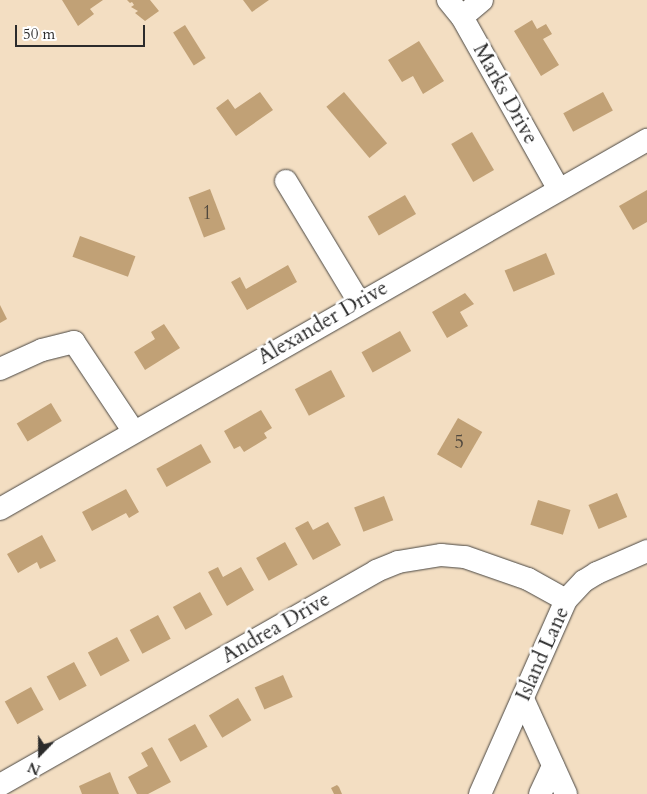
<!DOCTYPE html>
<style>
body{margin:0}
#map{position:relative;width:647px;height:794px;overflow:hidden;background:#f3dec2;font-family:Cardo,serif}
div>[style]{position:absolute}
.building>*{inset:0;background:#c1a176;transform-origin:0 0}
.roads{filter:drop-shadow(0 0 1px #494642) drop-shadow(0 0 1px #494642)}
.minor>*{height:22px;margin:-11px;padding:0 11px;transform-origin:11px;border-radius:11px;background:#fff}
span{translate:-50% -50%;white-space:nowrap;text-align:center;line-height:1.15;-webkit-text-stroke:5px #fff;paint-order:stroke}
.number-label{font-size:19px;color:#50483e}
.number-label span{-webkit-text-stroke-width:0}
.street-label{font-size:21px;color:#2b2b2b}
.north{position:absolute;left:15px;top:729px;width:50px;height:50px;-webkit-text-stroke:4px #fff;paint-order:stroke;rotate:202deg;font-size:14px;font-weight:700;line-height:20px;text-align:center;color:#2b2b2b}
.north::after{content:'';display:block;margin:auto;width:18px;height:22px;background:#2b2b2b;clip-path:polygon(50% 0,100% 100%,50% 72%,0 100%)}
.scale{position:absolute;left:15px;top:25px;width:130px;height:22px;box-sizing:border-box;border:2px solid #2b2b2b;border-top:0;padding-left:6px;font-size:15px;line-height:18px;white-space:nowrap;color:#2b2b2b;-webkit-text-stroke:4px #fff;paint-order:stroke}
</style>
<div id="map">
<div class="building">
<i style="clip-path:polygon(62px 0,103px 0,90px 9px,94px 14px,78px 26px)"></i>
<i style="clip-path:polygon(127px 0,150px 0,159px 11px,145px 21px,135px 13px,138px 11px,131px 7px,134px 5px,132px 2px,130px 3px)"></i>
<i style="clip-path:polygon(243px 0,269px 0,252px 12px)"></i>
<i style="clip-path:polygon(532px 20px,537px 29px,546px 24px,552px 34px,543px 39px,559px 65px,541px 76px,514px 31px)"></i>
<i style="left:185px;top:25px;width:39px;height:14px;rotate:58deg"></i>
<i style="clip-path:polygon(419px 41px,444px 81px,423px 94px,413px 76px,402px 82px,388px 60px)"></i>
<i style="clip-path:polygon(260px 92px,273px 110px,236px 136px,216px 108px,228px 99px,235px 109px)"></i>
<i style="left:344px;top:92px;width:67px;height:23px;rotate:50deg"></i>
<i style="left:603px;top:92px;width:21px;height:45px;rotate:62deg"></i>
<i style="left:472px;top:132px;width:44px;height:24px;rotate:60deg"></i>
<i style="left:210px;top:189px;width:43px;height:23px;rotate:69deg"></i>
<i style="clip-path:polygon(647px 190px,647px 222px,633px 230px,619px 206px)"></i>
<i style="left:405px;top:195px;width:22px;height:43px;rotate:60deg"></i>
<i style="left:80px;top:236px;width:59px;height:22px;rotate:20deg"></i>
<i style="left:546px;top:253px;width:23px;height:45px;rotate:67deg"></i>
<i style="clip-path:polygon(288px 265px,297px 282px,247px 310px,231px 282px,240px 277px,246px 289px)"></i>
<i style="clip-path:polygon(465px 293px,474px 304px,460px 312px,468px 326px,447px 338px,432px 312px)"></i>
<i style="clip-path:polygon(0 305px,7px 319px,0 323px)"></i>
<i style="clip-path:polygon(164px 324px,180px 348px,145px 370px,134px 352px,155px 339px,151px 332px)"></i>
<i style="left:400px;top:331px;width:23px;height:44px;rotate:61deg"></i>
<i style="left:331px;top:370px;width:30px;height:41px;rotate:62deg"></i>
<i style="left:51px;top:403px;width:21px;height:40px;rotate:59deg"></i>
<i style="clip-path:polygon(261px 410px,272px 428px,264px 433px,267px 438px,244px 452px,240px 446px,234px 449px,224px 431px)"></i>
<i style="left:458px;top:418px;width:28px;height:42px;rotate:30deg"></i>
<i style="left:201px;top:444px;width:21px;height:51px;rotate:61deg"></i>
<i style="clip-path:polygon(126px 489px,139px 512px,129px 518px,126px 513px,92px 531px,82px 512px)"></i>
<i style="left:617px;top:493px;width:26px;height:31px;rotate:67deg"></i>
<i style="left:384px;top:496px;width:26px;height:32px;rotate:69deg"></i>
<i style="left:538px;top:500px;width:34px;height:26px;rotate:17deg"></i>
<i style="clip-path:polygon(308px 521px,313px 530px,328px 522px,341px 545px,313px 560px,295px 528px)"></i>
<i style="clip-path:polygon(42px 535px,56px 561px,40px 569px,37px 562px,18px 573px,7px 554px)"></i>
<i style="left:285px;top:542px;width:26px;height:33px;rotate:61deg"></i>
<i style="clip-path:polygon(218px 567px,223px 577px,241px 567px,254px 590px,227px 606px,208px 572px)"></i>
<i style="left:200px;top:592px;width:26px;height:31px;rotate:61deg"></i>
<i style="left:158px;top:615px;width:27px;height:32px;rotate:62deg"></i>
<i style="left:117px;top:637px;width:27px;height:33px;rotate:62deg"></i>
<i style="left:74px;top:662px;width:27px;height:31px;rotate:62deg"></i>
<i style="left:283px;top:675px;width:24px;height:31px;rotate:66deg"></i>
<i style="left:31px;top:687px;width:26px;height:30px;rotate:61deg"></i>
<i style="left:238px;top:698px;width:26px;height:34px;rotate:59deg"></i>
<i style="left:195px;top:724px;width:26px;height:31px;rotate:61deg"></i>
<i style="clip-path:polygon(152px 747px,171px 782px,148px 794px,137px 794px,128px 777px,148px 766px,141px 753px)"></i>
<i style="clip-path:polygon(110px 772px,119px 794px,82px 794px,79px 786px)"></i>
<i style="clip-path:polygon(337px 785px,339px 787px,342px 794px,334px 794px,331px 788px)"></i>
</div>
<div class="roads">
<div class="minor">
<i style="left:448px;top:0;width:22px;rotate:51deg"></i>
<i style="left:462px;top:17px;width:198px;rotate:60.7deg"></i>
<i style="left:462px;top:17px;width:26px;rotate:-40deg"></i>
<i style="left:286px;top:181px;width:141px;rotate:58.9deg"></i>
<i style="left:0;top:369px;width:46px;rotate:-24.3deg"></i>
<i style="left:42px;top:350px;width:33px;rotate:-14deg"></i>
<i style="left:74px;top:342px;width:108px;rotate:56.3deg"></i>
<i style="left:0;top:509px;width:745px;rotate:-29.7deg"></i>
<i style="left:523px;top:699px;width:104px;rotate:65.6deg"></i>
<i style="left:0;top:785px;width:433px;rotate:-29.6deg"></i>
<i style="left:376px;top:571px;width:24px;rotate:-22deg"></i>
<i style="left:398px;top:562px;width:44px;rotate:-9.2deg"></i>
<i style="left:441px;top:555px;width:24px;rotate:5deg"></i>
<i style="left:465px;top:557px;width:67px;rotate:19.2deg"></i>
<i style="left:528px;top:579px;width:43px;rotate:28.9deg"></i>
<i style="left:480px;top:794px;width:212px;rotate:-66.1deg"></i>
<i style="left:566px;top:600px;width:26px;rotate:-47deg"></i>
<i style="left:584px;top:581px;width:15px;rotate:-32deg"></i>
<i style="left:597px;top:573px;width:55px;rotate:-23.7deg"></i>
<i style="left:540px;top:794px;width:31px;rotate:-65deg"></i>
</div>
</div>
<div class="number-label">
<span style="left:207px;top:214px">1</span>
<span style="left:459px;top:443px">5</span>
</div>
<div class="street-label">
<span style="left:505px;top:94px;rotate:61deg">Marks Drive</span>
<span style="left:323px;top:323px;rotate:-30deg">Alexander Drive</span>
<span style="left:276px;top:628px;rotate:-30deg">Andrea Drive</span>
<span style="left:543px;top:654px;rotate:-66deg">Island Lane</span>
</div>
<div class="north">N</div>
<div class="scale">50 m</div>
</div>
